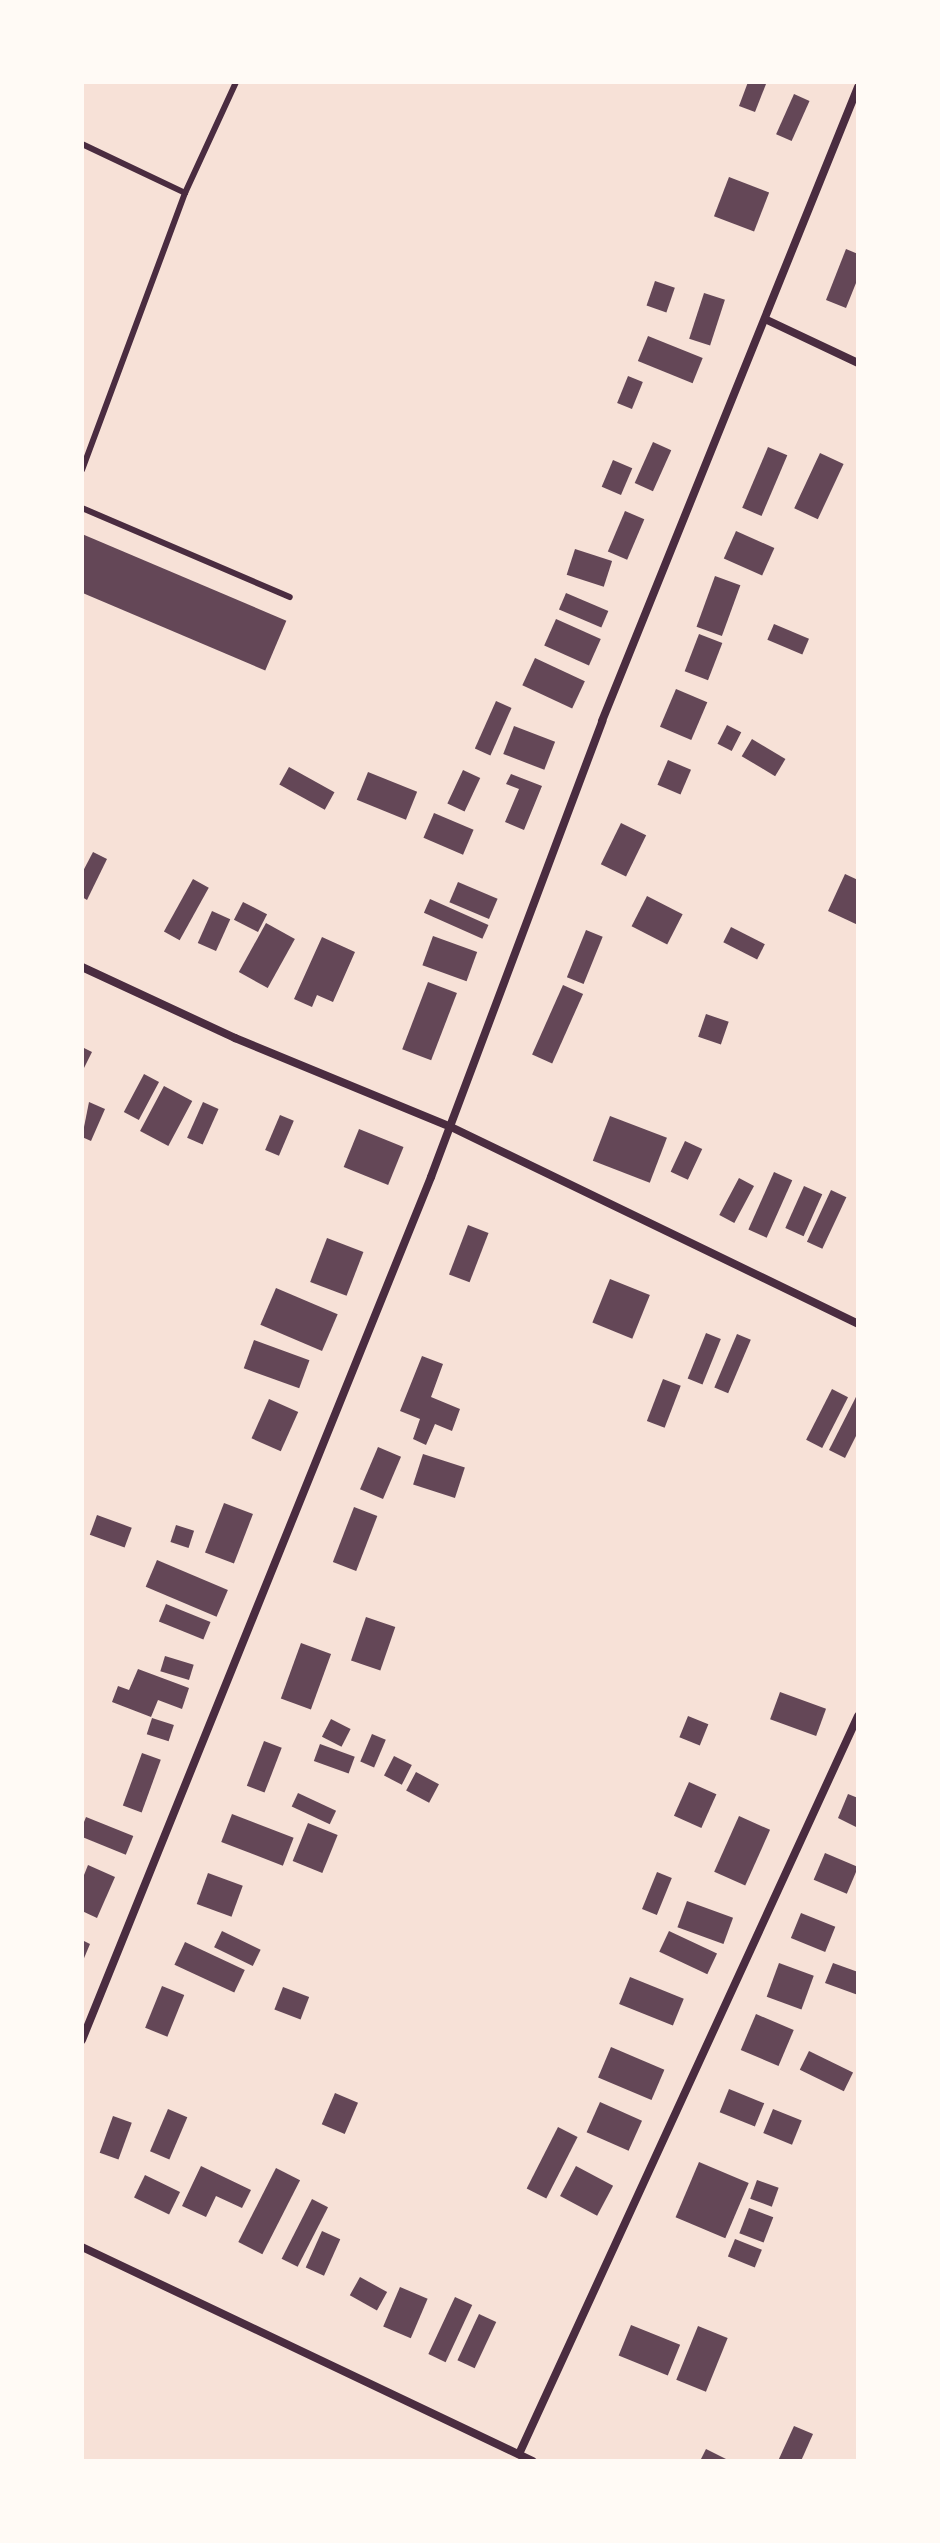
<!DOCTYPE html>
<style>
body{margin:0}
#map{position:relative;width:940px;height:2543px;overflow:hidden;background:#f7e1d7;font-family:"Golos Text",sans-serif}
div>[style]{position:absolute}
.building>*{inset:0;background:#644757;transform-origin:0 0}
.service>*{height:6px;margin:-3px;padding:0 3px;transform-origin:3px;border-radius:3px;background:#4a2c40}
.minor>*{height:8px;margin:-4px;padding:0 4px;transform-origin:4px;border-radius:4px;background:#4a2c40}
span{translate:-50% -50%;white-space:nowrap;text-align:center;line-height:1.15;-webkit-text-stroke:6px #fffaf5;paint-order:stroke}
.frame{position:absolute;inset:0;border:84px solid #fffaf5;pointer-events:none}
</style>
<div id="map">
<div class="building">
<i style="clip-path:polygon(748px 82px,766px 84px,755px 112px,739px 106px)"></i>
<i style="left:794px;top:94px;width:17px;height:44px;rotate:24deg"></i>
<i style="left:729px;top:177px;width:43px;height:42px;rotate:21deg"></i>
<i style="clip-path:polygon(846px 249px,858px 254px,858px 278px,846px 308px,826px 300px)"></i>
<i style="left:655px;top:281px;width:21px;height:26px;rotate:19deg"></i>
<i style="left:704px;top:293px;width:22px;height:48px;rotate:18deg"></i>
<i style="left:648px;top:336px;width:59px;height:27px;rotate:22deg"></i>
<i style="left:628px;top:376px;width:16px;height:29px;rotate:22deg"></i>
<i style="left:653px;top:442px;width:20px;height:45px;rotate:24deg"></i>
<i style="left:768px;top:447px;width:21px;height:66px;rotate:23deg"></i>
<i style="left:820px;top:453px;width:26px;height:61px;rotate:25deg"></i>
<i style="left:613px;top:460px;width:21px;height:29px;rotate:23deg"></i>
<i style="left:625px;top:511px;width:21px;height:44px;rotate:23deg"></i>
<i style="left:736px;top:531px;width:42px;height:30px;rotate:24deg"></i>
<i style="left:82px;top:534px;width:222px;height:54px;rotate:23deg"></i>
<i style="left:575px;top:549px;width:39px;height:27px;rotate:18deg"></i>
<i style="left:715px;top:576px;width:27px;height:54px;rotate:20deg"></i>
<i style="left:566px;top:593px;width:46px;height:18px;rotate:23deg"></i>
<i style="left:556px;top:619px;width:49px;height:29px;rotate:24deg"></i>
<i style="left:774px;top:624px;width:38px;height:17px;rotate:23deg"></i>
<i style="left:699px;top:634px;width:25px;height:40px;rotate:21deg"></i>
<i style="left:535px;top:658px;width:55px;height:30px;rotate:25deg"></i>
<i style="left:676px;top:689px;width:34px;height:41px;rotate:23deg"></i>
<i style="left:496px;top:701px;width:17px;height:52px;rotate:24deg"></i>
<i style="left:727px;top:725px;width:16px;height:21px;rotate:27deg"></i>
<i style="left:514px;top:726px;width:44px;height:30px;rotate:21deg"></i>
<i style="left:752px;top:739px;width:39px;height:20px;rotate:31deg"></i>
<i style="left:668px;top:760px;width:25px;height:27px;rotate:23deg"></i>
<i style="left:289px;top:767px;width:52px;height:20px;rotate:29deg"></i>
<i style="left:463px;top:770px;width:19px;height:37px;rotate:25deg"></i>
<i style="left:368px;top:772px;width:53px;height:30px;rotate:22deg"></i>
<i style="clip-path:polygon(511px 774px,542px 786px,524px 830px,505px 822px,519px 789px,506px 784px)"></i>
<i style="left:434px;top:813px;width:43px;height:27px;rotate:23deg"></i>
<i style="left:621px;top:823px;width:28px;height:46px;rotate:26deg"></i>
<i style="clip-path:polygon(93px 852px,107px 859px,87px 900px,82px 897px,82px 873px)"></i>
<i style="clip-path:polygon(845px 874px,858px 880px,858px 925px,828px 911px)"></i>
<i style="left:193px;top:879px;width:18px;height:60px;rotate:29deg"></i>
<i style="left:458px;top:882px;width:43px;height:22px;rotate:23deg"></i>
<i style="left:647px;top:896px;width:40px;height:34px;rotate:27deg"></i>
<i style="left:430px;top:899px;width:64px;height:15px;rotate:24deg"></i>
<i style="left:243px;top:902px;width:27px;height:20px;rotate:27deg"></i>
<i style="left:212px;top:911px;width:20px;height:35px;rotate:24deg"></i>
<i style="left:266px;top:923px;width:33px;height:56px;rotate:29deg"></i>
<i style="left:731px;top:927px;width:38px;height:17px;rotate:27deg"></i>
<i style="left:586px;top:930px;width:18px;height:51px;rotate:22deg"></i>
<i style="left:433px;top:936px;width:47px;height:31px;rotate:20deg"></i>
<i style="clip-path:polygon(322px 937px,355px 952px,333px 1002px,317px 995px,312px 1007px,294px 999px)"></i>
<i style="left:428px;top:982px;width:31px;height:72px;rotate:21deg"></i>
<i style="left:563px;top:985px;width:22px;height:76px;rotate:24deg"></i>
<i style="left:706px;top:1014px;width:24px;height:24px;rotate:19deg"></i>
<i style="clip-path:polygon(82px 1047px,92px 1052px,82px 1072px)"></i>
<i style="left:144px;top:1074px;width:17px;height:43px;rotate:28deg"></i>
<i style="left:164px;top:1086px;width:32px;height:51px;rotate:28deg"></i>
<i style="clip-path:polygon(89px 1102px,105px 1109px,91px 1141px,82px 1137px)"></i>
<i style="left:203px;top:1102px;width:17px;height:39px;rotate:24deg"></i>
<i style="left:280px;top:1115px;width:15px;height:38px;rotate:23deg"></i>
<i style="left:610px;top:1116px;width:61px;height:48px;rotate:21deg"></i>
<i style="left:359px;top:1129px;width:48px;height:41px;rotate:22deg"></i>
<i style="left:685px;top:1141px;width:19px;height:34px;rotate:25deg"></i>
<i style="left:774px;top:1172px;width:20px;height:63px;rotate:24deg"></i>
<i style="left:739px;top:1178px;width:17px;height:42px;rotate:28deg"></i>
<i style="left:804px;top:1186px;width:20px;height:46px;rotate:24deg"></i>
<i style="left:831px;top:1190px;width:17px;height:57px;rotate:25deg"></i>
<i style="left:468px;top:1225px;width:22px;height:53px;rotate:21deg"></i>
<i style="left:327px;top:1238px;width:39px;height:47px;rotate:21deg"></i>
<i style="left:610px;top:1279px;width:43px;height:47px;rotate:22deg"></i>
<i style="left:276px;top:1288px;width:67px;height:40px;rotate:23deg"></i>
<i style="left:706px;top:1333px;width:16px;height:49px;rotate:22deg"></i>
<i style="left:737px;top:1334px;width:15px;height:58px;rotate:23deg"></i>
<i style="left:254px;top:1340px;width:59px;height:30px;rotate:20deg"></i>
<i style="clip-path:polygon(422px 1356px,443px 1364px,431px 1397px,460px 1409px,452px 1431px,435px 1424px,426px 1445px,413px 1439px,420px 1419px,400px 1411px)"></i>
<i style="left:663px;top:1379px;width:19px;height:45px;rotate:21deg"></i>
<i style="left:832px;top:1389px;width:18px;height:57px;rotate:27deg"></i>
<i style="clip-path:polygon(858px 1393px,858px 1432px,845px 1458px,829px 1450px)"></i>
<i style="left:269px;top:1399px;width:32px;height:43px;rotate:24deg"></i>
<i style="left:378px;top:1447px;width:25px;height:46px;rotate:23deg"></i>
<i style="left:423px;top:1454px;width:44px;height:32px;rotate:18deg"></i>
<i style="left:224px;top:1503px;width:31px;height:53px;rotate:21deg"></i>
<i style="left:354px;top:1507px;width:25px;height:59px;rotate:21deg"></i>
<i style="left:97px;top:1515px;width:37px;height:21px;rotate:20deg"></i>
<i style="left:176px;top:1525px;width:19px;height:18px;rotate:18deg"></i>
<i style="left:157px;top:1560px;width:77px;height:29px;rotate:23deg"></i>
<i style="left:166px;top:1604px;width:48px;height:19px;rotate:22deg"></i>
<i style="left:366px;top:1617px;width:31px;height:46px;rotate:19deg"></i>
<i style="left:301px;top:1643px;width:32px;height:59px;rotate:20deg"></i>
<i style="left:165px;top:1656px;width:30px;height:16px;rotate:17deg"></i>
<i style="clip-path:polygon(138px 1669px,189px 1688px,182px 1709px,158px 1700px,151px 1717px,112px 1702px,118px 1686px,129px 1690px)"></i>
<i style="left:780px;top:1692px;width:49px;height:29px;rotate:20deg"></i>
<i style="left:688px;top:1716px;width:22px;height:23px;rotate:22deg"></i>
<i style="left:152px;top:1718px;width:23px;height:17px;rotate:18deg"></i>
<i style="left:331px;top:1719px;width:22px;height:20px;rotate:27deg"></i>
<i style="left:372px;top:1734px;width:15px;height:30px;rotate:23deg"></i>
<i style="left:264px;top:1741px;width:19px;height:48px;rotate:21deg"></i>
<i style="left:320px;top:1744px;width:37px;height:18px;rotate:20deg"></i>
<i style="left:142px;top:1753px;width:20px;height:56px;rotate:20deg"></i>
<i style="left:394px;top:1756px;width:20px;height:22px;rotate:27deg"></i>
<i style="left:416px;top:1772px;width:26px;height:21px;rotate:28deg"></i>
<i style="left:689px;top:1782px;width:30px;height:37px;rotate:24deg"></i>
<i style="left:298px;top:1793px;width:42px;height:15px;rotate:25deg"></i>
<i style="clip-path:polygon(848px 1794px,858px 1798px,858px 1828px,838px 1818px)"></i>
<i style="left:232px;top:1814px;width:66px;height:30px;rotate:21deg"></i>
<i style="left:739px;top:1816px;width:34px;height:61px;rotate:24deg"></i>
<i style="left:86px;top:1817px;width:51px;height:20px;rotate:22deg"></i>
<i style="left:308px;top:1823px;width:32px;height:41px;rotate:22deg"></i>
<i style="left:825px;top:1853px;width:36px;height:29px;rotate:23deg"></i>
<i style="clip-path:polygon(88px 1865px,115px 1877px,97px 1918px,82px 1911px,82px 1880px)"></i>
<i style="left:657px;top:1872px;width:16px;height:40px;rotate:22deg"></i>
<i style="left:208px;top:1873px;width:37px;height:33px;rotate:20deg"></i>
<i style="left:687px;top:1901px;width:49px;height:28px;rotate:20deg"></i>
<i style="left:801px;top:1913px;width:37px;height:27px;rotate:22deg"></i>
<i style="left:222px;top:1931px;width:43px;height:18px;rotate:26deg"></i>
<i style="left:669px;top:1931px;width:53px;height:23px;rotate:25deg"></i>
<i style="clip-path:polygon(82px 1940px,90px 1944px,82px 1963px)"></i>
<i style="left:185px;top:1942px;width:66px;height:25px;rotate:25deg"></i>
<i style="left:779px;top:1963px;width:37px;height:36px;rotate:20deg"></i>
<i style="clip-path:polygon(833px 1963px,858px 1972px,858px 1995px,825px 1983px)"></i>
<i style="left:630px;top:1977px;width:58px;height:29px;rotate:22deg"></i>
<i style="left:162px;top:1986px;width:24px;height:45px;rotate:22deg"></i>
<i style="left:283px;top:1987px;width:28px;height:24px;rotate:21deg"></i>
<i style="left:756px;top:2014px;width:41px;height:39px;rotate:23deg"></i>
<i style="left:611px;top:2047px;width:58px;height:33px;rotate:23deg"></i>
<i style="left:809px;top:2051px;width:49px;height:21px;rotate:26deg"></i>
<i style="left:729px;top:2089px;width:38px;height:25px;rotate:22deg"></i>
<i style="left:335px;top:2093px;width:25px;height:34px;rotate:23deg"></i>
<i style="left:600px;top:2102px;width:46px;height:33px;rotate:24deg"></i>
<i style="left:168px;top:2109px;width:21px;height:46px;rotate:23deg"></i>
<i style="left:773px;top:2109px;width:31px;height:26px;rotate:22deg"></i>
<i style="left:113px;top:2116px;width:20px;height:39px;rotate:20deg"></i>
<i style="left:558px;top:2127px;width:22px;height:69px;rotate:27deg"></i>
<i style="left:699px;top:2162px;width:54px;height:60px;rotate:23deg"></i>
<i style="clip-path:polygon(201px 2166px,251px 2190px,242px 2208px,216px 2196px,206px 2217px,182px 2206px)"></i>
<i style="left:576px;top:2166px;width:42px;height:34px;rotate:28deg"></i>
<i style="left:276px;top:2168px;width:27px;height:83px;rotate:27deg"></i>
<i style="left:145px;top:2175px;width:39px;height:25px;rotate:26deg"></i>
<i style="left:757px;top:2180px;width:23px;height:20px;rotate:20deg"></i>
<i style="left:312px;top:2199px;width:18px;height:67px;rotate:27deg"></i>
<i style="left:749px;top:2208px;width:26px;height:27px;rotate:21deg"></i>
<i style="left:322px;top:2231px;width:20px;height:40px;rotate:24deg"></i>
<i style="left:735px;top:2239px;width:29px;height:19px;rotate:22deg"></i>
<i style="left:360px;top:2277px;width:31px;height:21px;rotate:29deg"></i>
<i style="left:400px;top:2287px;width:30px;height:43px;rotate:23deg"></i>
<i style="left:455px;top:2297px;width:19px;height:63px;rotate:25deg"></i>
<i style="left:479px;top:2314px;width:19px;height:51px;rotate:25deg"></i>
<i style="left:631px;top:2325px;width:53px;height:33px;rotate:22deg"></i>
<i style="left:698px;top:2326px;width:32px;height:58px;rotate:22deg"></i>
<i style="clip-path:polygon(794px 2426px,813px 2434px,801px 2461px,778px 2461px)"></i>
<i style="clip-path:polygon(706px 2449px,730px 2461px,700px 2461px)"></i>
</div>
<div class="service">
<i style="left:82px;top:144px;width:114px;rotate:25.4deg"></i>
<i style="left:82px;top:470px;width:296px;rotate:-69.6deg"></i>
<i style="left:185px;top:193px;width:122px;rotate:-65.3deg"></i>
<i style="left:82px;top:508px;width:226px;rotate:23.2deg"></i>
</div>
<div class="minor">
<i style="left:767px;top:320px;width:101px;rotate:25.3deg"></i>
<i style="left:82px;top:967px;width:169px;rotate:24.9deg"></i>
<i style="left:235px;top:1038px;width:231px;rotate:22.4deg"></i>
<i style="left:449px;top:1126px;width:454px;rotate:25.8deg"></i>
<i style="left:82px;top:2040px;width:931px;rotate:-67.98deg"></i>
<i style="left:431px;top:1177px;width:487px;rotate:-69.4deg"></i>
<i style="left:602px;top:721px;width:684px;rotate:-68.01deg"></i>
<i style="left:82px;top:2247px;width:499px;rotate:25.4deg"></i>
<i style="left:519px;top:2454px;width:812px;rotate:-65.33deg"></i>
</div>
<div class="frame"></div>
</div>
